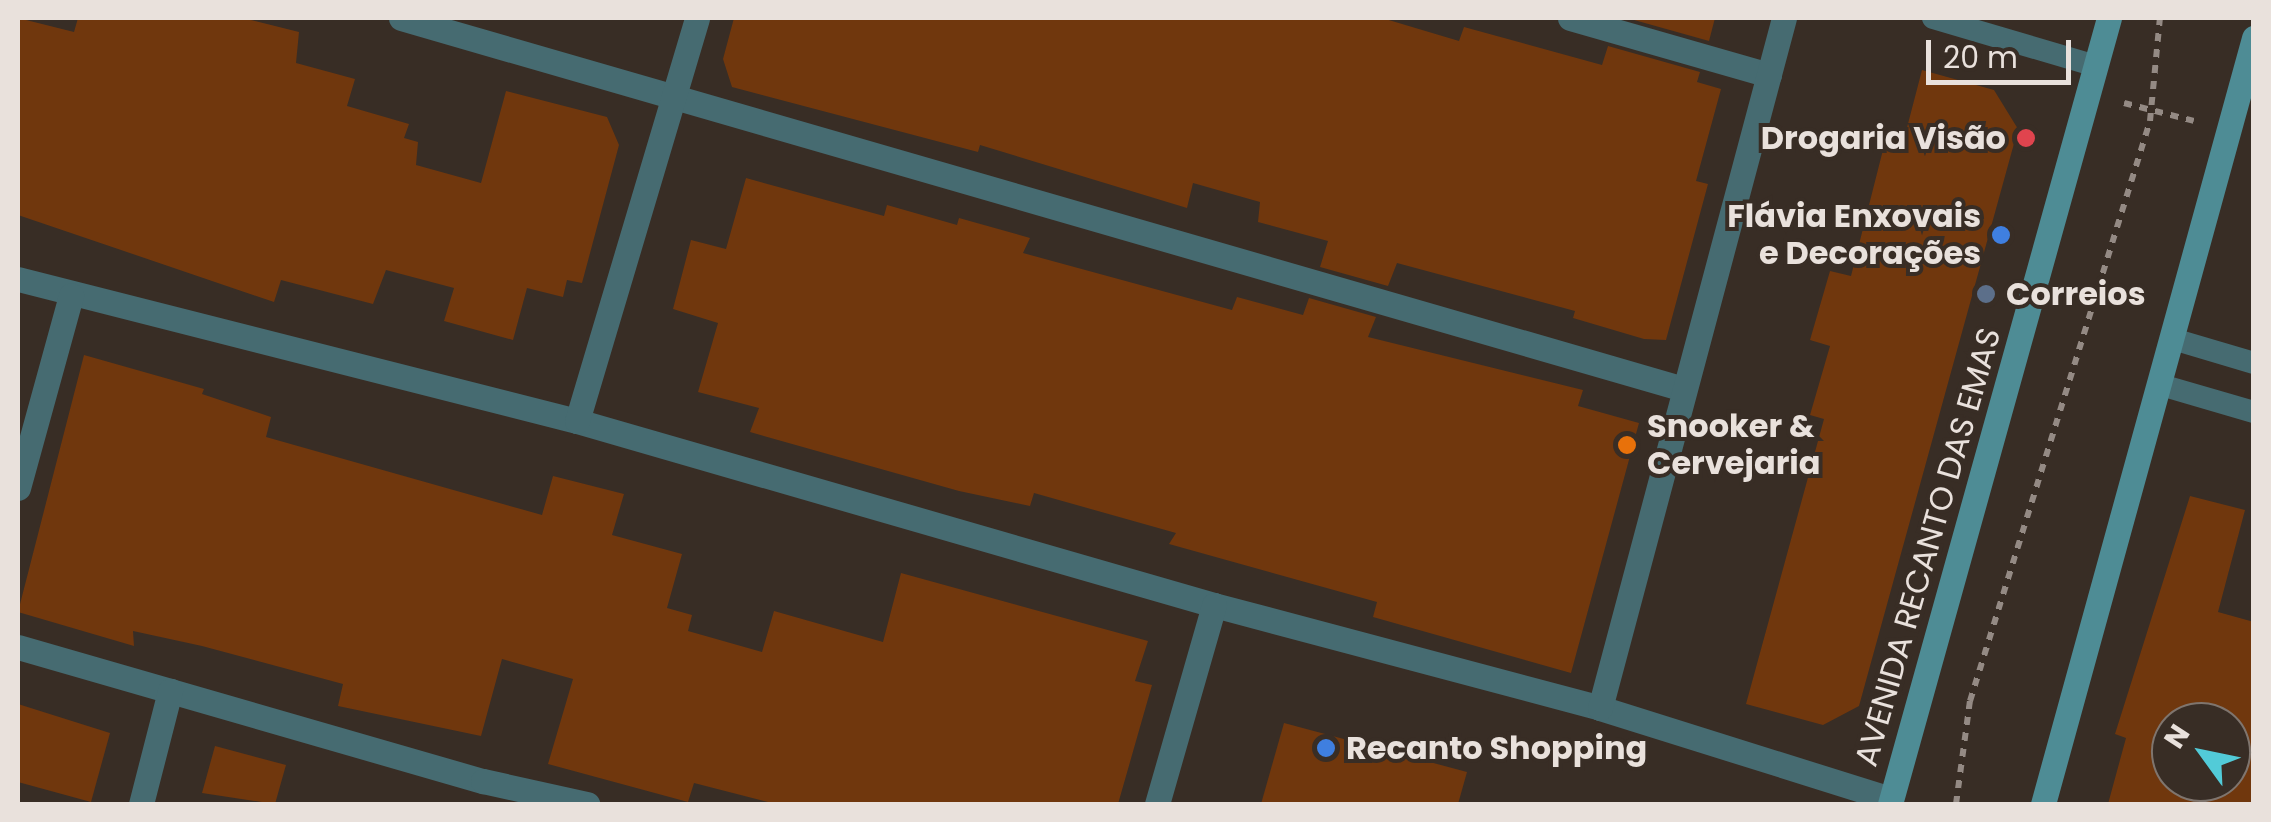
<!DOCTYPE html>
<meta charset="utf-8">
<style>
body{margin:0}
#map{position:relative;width:2271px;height:822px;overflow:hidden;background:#382d25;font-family:Poppins,sans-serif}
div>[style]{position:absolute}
.building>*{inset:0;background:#70370d}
.path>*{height:6px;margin-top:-3px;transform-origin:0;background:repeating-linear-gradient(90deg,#948a84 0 8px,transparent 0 16px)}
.service>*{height:22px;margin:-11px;padding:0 11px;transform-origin:11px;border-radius:11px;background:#466b71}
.minor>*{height:25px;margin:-12.5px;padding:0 12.5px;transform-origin:12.5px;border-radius:12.5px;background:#466b71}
.secondary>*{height:25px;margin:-12.5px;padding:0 12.5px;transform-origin:12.5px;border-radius:12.5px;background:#4e8c95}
.dots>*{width:28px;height:28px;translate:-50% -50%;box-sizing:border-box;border:5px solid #382d25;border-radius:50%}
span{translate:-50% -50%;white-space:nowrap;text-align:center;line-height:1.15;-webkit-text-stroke:8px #382d25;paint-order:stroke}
.poi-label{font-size:32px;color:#e9e1dc;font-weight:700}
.right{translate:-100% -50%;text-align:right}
.left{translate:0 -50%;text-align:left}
.street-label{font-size:32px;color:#e9e1dc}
.frame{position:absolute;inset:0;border:20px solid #e9e1dc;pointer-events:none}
.north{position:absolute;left:2151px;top:702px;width:100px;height:100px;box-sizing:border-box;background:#382d25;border:2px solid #7f756e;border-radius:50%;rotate:303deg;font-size:28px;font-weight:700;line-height:40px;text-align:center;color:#e9e1dc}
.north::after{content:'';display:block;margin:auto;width:35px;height:45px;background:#52cbd8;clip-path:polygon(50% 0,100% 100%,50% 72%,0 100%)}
.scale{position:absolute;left:1926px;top:40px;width:145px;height:45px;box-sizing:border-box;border:5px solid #e9e1dc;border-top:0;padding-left:12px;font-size:30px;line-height:35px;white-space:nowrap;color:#e9e1dc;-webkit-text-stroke:8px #382d25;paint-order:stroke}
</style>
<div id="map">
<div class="building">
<i style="clip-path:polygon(18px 18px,74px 32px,78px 18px,243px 18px,299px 32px,296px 63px,355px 79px,347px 106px,409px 124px,404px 138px,418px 142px,416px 165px,481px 183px,506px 91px,607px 117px,619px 145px,582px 283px,567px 280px,563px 297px,527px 288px,513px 340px,444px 321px,454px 288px,386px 270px,373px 304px,281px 280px,274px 302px,18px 215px)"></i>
<i style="clip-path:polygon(734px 18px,1382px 18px,1459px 41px,1464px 27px,1602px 65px,1608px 46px,1700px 72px,1697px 82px,1721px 89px,1696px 181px,1708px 184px,1666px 340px,1644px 339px,1573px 318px,1575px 311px,1397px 263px,1388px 286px,1320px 267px,1328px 241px,1258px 222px,1260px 202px,1193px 183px,1187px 208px,980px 145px,978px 152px,732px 87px,723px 59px)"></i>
<i style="clip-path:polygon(1627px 18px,1715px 18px,1709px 41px)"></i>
<i style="clip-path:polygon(1922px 70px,1994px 90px,2018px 129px,1859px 706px,1823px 725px,1746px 704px,1824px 419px,1810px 415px,1830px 346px,1810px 340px,1830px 271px,1851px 276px,1887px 134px,1904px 139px)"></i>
<i style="clip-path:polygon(746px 178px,884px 216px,887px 205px,957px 225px,959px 218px,1030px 238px,1023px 253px,1232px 310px,1237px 297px,1303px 315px,1309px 298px,1376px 317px,1368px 337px,1583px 390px,1578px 406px,1639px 423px,1571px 673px,1373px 617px,1377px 602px,1169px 544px,1176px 533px,1034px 493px,1030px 506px,959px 491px,750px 432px,759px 408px,698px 392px,718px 323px,673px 309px,691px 240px,726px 249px)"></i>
<i style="clip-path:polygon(84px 355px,204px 389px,202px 394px,271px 417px,266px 437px,542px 515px,553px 476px,624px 494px,612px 535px,682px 554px,667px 608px,692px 615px,688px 631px,762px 652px,774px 611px,883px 642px,901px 573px,1148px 641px,1135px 681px,1152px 685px,1118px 804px,776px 804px,694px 783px,688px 802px,548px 764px,573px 679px,502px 659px,481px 736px,338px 706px,343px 684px,202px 646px,133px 631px,134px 646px,18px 612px)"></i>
<i style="clip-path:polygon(evenodd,2190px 496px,2245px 510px,2218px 612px,2254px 622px,2254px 804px,2108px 804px,2126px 738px,2115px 734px,2190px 496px,2171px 722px,2231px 722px,2231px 782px,2171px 782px,2171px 722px)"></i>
<i style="clip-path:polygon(18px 704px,110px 733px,91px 802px,18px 782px)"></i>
<i style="clip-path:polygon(1284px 723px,1467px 772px,1458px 804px,1261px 804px)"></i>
<i style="clip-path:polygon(215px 746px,286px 765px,275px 804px,202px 793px)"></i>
</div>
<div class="path">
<i style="left:2124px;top:103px;width:72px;rotate:14.4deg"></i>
<i style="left:1956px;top:804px;width:104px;rotate:-82.3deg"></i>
<i style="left:1970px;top:701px;width:607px;rotate:-72.76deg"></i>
<i style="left:2150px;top:121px;width:103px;rotate:-84.5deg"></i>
</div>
<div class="service">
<i style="left:1933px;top:18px;width:170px;rotate:16.4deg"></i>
<i style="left:2173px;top:339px;width:84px;rotate:16.5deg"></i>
<i style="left:2161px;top:385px;width:97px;rotate:16.2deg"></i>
</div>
<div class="minor">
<i style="left:401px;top:18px;width:1336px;rotate:16.13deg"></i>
<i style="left:1570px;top:18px;width:207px;rotate:16deg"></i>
<i style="left:18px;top:279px;width:577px;rotate:14.25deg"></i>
<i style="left:577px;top:421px;width:663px;rotate:16.11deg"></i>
<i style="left:1214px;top:605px;width:400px;rotate:14.9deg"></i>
<i style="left:1600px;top:708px;width:305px;rotate:17.4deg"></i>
<i style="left:577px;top:421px;width:420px;rotate:-73.4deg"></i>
<i style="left:18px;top:488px;width:200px;rotate:-74.6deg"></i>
<i style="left:18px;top:647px;width:484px;rotate:16.1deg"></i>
<i style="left:483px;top:781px;width:107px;rotate:12.5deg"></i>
<i style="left:1600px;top:708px;width:714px;rotate:-75.07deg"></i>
<i style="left:141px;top:804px;width:117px;rotate:-75.6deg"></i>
<i style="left:1157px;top:804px;width:207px;rotate:-74deg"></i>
</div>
<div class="secondary">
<i style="left:1890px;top:804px;width:816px;rotate:-74.43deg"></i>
<i style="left:2043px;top:804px;width:795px;rotate:-74.6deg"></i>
</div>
<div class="dots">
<i style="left:2026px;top:138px;background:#e0444e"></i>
<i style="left:2001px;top:235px;background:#3f7fe0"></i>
<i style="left:1986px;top:294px;background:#5c6f8a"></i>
<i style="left:1627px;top:445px;background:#e8710a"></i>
<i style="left:1326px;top:748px;background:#3f7fe0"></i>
</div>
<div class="poi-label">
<span class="right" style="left:2006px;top:138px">Drogaria Visão</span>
<span class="right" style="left:1981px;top:235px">Flávia Enxovais<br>e Decorações</span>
<span class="left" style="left:2006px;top:294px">Correios</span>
<span class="left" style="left:1647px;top:445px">Snooker &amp;<br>Cervejaria</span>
<span class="left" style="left:1346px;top:748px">Recanto Shopping</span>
</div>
<div class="street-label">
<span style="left:1928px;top:547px;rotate:-74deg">AVENIDA RECANTO DAS EMAS</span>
</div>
<div class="frame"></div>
<div class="north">N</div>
<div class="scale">20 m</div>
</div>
